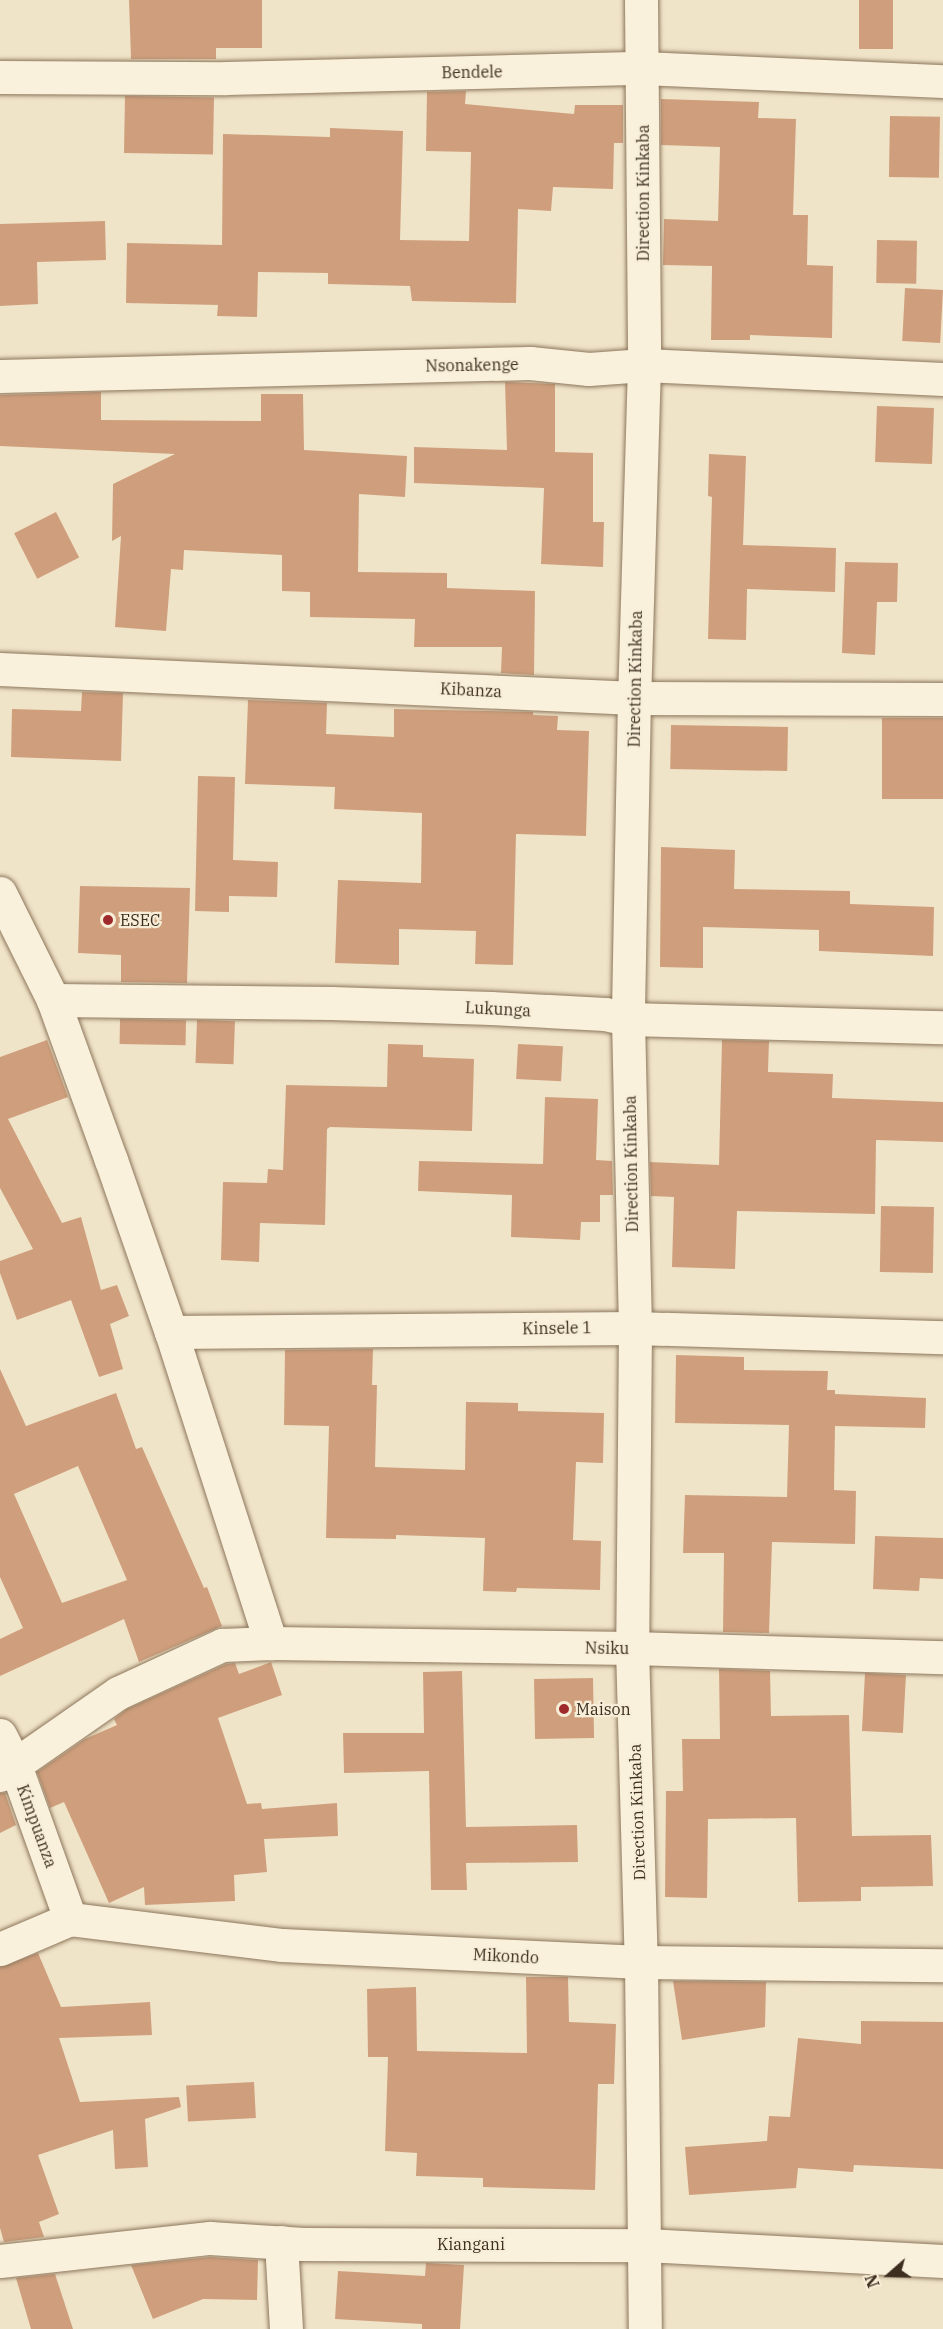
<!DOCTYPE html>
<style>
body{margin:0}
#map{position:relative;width:943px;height:2329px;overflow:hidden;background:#f0e4c8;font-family:"IBM Plex Serif",serif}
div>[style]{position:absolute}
.building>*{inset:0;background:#cf9f7d;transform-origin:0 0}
.roads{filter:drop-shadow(0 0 2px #8d765c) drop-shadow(0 0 2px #8d765c)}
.minor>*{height:33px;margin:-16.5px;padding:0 16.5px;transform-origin:16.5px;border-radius:16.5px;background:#faf1dc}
.dots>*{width:16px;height:16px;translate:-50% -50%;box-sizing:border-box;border:3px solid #f7eed8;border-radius:50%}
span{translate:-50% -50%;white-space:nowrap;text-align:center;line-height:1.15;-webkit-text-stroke:4.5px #f7eed8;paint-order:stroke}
.street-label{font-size:16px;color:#3d2e20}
.poi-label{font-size:16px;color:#3d2e20}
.left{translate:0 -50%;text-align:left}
.north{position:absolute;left:859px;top:2245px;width:60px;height:60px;-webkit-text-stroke:4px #f7eed8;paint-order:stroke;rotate:250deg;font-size:16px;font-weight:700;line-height:24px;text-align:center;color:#3d2e20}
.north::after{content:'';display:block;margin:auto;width:21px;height:27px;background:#3d2e20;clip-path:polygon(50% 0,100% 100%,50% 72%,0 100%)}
</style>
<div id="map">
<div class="building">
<i style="clip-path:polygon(129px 0,262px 0,262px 48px,216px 48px,216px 59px,131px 59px)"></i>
<i style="left:859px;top:0;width:34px;height:49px"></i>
<i style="clip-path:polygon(466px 91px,465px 104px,574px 114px,575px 105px,623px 105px,623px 143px,614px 143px,613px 189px,553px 187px,551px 211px,518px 209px,516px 303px,412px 301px,410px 286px,328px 284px,328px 273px,258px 272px,257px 317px,217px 316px,218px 305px,126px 303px,127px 243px,222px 245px,223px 134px,330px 137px,330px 128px,403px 131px,400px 240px,469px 241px,471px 152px,426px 151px,427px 92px)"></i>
<i style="left:125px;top:96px;width:89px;height:57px;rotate:1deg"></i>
<i style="clip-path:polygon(661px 99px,759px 102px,758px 118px,796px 119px,793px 215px,808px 215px,807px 265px,833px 266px,832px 338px,750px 335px,750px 340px,711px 340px,712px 266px,663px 265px,664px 219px,718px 221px,720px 147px,661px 145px)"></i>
<i style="left:890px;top:116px;width:50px;height:61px;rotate:1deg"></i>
<i style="clip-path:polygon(105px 221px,106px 260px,37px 262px,38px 304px,0 306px,0 224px)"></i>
<i style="left:877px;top:240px;width:40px;height:43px;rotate:1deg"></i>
<i style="left:905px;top:288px;width:38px;height:53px;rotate:3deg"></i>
<i style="clip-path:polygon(505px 382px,555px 384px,555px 452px,593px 453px,593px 522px,604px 522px,603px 567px,541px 564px,544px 488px,414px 483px,414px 447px,507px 450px)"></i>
<i style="clip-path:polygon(101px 392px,101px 420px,261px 421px,261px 394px,303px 394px,304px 450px,407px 456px,405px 497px,359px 494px,358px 572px,447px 573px,447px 588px,535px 591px,534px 675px,501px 673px,502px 647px,414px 647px,415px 619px,310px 617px,310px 592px,282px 591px,282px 555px,184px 550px,183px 570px,171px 569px,166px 631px,115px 627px,121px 536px,112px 541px,113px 484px,175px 454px,0 446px,0 395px)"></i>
<i style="left:877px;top:406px;width:57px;height:56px;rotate:2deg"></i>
<i style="clip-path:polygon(709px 454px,746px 456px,743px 545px,836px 548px,835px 592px,747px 589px,746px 640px,708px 639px,712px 497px,708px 496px)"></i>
<i style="left:56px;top:512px;width:51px;height:47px;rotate:63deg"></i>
<i style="clip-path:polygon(845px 562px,898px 563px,897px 602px,877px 602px,875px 655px,842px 653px)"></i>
<i style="clip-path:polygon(82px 692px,123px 693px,121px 761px,11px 757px,12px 709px,81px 711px)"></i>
<i style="clip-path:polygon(248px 700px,327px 703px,326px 734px,394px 737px,394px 709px,533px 712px,533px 715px,558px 716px,557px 730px,589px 731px,586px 836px,516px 834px,513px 965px,475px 964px,476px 931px,399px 929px,399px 965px,335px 963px,338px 880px,421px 883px,422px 813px,334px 809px,335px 787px,245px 784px)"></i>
<i style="left:882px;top:718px;width:61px;height:81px"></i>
<i style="left:671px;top:725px;width:117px;height:44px;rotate:1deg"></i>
<i style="clip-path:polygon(198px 776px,235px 777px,233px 860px,278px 862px,277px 897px,229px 896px,229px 912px,195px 911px)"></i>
<i style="clip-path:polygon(661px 847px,735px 850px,734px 889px,850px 891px,850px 904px,934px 907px,933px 956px,819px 951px,819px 930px,703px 927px,703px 968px,660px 967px)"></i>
<i style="clip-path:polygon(80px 886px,190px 888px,187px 983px,121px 982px,121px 955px,78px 953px)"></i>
<i style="left:120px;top:1019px;width:66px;height:25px;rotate:1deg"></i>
<i style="left:197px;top:1020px;width:38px;height:43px;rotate:2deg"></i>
<i style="clip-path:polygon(47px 1040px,68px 1097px,8px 1119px,62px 1223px,81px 1217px,101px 1290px,117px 1285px,129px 1316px,110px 1324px,123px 1369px,99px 1377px,71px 1300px,17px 1320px,0 1273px,0 1261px,33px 1249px,0 1188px,0 1057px)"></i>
<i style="clip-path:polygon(722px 1040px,769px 1041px,768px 1072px,833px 1074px,832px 1098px,943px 1102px,943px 1142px,876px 1140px,875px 1214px,737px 1211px,735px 1269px,672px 1267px,674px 1197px,651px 1196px,650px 1162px,719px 1165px)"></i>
<i style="clip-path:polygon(388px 1044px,423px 1045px,423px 1057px,474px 1059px,472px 1131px,330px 1127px,327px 1129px,325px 1225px,260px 1223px,259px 1262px,221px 1260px,223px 1182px,267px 1183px,268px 1169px,283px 1170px,286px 1085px,387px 1087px)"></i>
<i style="left:518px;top:1044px;width:45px;height:35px;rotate:3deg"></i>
<i style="clip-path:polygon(545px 1097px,598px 1099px,596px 1160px,612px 1161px,613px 1195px,600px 1195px,600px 1222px,581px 1222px,580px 1240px,511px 1237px,512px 1195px,418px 1191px,419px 1161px,543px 1164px)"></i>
<i style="left:881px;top:1206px;width:53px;height:66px;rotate:1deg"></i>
<i style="clip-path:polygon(373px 1349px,372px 1385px,377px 1385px,375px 1467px,465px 1470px,466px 1402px,518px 1403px,518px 1411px,604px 1413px,603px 1463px,576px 1462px,573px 1540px,601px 1541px,600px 1590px,517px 1588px,516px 1592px,483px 1591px,485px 1538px,396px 1535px,396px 1539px,326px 1538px,329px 1426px,284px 1425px,285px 1350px)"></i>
<i style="clip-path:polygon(676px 1355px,744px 1357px,744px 1370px,828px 1371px,827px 1390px,835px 1390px,835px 1394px,926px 1398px,925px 1428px,835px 1426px,834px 1490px,856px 1491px,855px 1544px,772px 1542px,769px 1633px,723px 1632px,724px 1553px,683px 1553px,685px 1495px,787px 1497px,789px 1425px,675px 1423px)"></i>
<i style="clip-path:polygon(evenodd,0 1369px,26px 1426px,116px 1393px,136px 1449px,142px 1447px,204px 1588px,207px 1587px,222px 1626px,139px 1662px,124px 1619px,0 1676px,0 1639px,23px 1628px,0 1577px,0 1369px,78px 1466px,127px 1580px,62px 1603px,14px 1494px,78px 1466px)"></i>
<i style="clip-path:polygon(875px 1536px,943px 1538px,943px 1579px,920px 1578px,919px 1591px,873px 1589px)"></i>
<i style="clip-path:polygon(271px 1662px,282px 1695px,218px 1718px,247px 1804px,261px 1803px,262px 1809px,337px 1803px,338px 1836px,264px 1839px,267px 1872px,234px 1875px,235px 1901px,145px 1905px,144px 1887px,109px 1903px,64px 1802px,50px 1808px,37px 1772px,85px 1739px,117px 1725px,114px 1719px,127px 1709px,226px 1664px,235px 1663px,239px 1674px)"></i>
<i style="clip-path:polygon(719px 1669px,770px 1671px,771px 1716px,849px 1715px,852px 1836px,931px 1835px,933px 1886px,861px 1887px,861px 1901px,798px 1902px,796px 1818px,708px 1819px,707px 1898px,665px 1897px,666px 1791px,683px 1791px,682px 1739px,720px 1739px)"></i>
<i style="clip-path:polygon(462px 1671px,466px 1827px,577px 1825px,578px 1862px,466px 1863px,467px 1890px,431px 1890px,429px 1771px,344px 1773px,343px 1733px,424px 1733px,423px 1672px)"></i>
<i style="left:865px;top:1673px;width:41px;height:58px;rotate:3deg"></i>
<i style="left:593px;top:1678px;width:60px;height:59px;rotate:89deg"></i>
<i style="clip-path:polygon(0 1793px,5px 1793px,16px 1825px,0 1833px)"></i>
<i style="clip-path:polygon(38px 1953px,61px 2007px,150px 2002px,152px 2035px,59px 2038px,80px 2102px,179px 2097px,181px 2107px,145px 2119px,148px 2167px,115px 2169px,113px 2130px,38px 2155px,59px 2214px,39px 2222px,44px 2237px,4px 2242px,0 2228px,0 1967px)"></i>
<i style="clip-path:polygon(526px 1977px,568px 1977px,569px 2022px,616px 2024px,614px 2084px,598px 2084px,595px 2190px,483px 2187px,483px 2178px,416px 2176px,417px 2153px,385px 2151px,388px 2057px,368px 2057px,367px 1989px,416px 1987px,417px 2051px,527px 2053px)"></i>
<i style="clip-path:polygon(673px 1981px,766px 1982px,765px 2027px,682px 2040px)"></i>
<i style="clip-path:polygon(861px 2021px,943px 2022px,943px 2169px,854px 2165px,853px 2172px,798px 2168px,796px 2188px,689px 2195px,685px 2147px,767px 2141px,769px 2116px,790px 2117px,798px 2038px,861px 2044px)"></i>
<i style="left:254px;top:2082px;width:36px;height:68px;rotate:87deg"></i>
<i style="clip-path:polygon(210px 2257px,258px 2260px,257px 2300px,203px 2299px,153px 2319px,131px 2265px)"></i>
<i style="clip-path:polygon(426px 2263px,464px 2265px,460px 2329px,422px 2329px,422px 2324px,335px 2319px,338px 2271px,425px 2276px)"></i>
<i style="clip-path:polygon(55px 2274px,73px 2329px,31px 2329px,16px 2278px)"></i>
</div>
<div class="roads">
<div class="minor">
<i style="left:641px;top:0;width:365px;rotate:89.5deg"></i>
<i style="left:644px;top:365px;width:333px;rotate:91.7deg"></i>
<i style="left:634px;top:698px;width:321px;rotate:91.1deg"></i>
<i style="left:628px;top:1019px;width:309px;rotate:88.7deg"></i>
<i style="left:635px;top:1328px;width:320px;rotate:90.5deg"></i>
<i style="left:632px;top:1648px;width:314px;rotate:88.4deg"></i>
<i style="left:641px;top:1962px;width:367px;rotate:89.4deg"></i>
<i style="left:0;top:77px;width:226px;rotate:0.3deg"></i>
<i style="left:226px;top:78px;width:416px;rotate:-1.4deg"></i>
<i style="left:642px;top:68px;width:301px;rotate:2.5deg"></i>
<i style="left:0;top:376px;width:530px;rotate:-1.41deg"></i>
<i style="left:530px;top:363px;width:59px;rotate:5.8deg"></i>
<i style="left:589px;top:369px;width:55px;rotate:-4.2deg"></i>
<i style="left:644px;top:365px;width:299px;rotate:2.7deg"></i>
<i style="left:0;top:669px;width:635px;rotate:2.62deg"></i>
<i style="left:634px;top:698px;width:309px;rotate:0.2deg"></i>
<i style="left:0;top:893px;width:119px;rotate:63.6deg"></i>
<i style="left:53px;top:1000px;width:170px;rotate:70.1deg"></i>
<i style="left:111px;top:1160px;width:182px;rotate:70.8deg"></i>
<i style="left:171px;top:1332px;width:327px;rotate:72.2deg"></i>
<i style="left:53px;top:1000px;width:278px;rotate:0.6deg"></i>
<i style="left:331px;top:1003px;width:160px;rotate:1.8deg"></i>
<i style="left:491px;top:1008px;width:114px;rotate:3deg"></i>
<i style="left:605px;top:1014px;width:24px;rotate:12deg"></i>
<i style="left:628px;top:1019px;width:315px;rotate:1.5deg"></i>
<i style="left:171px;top:1332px;width:464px;rotate:-0.5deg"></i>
<i style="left:635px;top:1328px;width:308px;rotate:1.7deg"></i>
<i style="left:0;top:1735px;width:34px;rotate:63deg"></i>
<i style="left:15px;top:1765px;width:164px;rotate:70.3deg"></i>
<i style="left:0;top:1775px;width:144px;rotate:-34.8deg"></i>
<i style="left:118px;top:1693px;width:115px;rotate:-24.8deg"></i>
<i style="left:222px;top:1645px;width:49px;rotate:-2.3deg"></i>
<i style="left:271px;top:1643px;width:361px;rotate:0.8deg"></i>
<i style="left:632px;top:1648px;width:311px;rotate:1.7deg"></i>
<i style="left:70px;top:1919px;width:214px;rotate:7deg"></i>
<i style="left:282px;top:1945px;width:359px;rotate:2.7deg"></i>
<i style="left:641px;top:1962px;width:302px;rotate:0.6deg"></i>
<i style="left:0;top:1949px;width:76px;rotate:-23.2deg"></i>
<i style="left:281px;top:2242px;width:87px;rotate:86.7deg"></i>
<i style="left:0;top:2261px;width:211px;rotate:-6.3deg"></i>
<i style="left:210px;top:2238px;width:93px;rotate:3.7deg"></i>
<i style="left:303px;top:2244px;width:343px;rotate:0.2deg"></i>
<i style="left:646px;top:2245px;width:297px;rotate:3.1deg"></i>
</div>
</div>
<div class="dots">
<i style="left:108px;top:920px;background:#9e2a2b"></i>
<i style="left:564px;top:1709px;background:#9e2a2b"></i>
</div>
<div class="street-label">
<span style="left:472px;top:72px;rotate:-1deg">Bendele</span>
<span style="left:643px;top:193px;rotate:-90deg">Direction Kinkaba</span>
<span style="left:472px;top:365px;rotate:-1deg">Nsonakenge</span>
<span style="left:635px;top:679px;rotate:-89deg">Direction Kinkaba</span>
<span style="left:471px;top:690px;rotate:3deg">Kibanza</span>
<span style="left:498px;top:1009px;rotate:3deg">Lukunga</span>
<span style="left:631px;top:1164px;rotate:-91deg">Direction Kinkaba</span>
<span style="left:557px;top:1328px;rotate:-1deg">Kinsele 1</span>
<span style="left:607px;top:1648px;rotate:1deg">Nsiku</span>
<span style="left:637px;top:1812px;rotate:-92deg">Direction Kinkaba</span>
<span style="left:37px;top:1826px;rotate:70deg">Kimpuanza</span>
<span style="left:506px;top:1956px;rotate:3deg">Mikondo</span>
<span style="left:471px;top:2244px">Kiangani</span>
</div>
<div class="poi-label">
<span class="left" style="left:120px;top:920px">ESEC</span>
<span class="left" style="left:576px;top:1709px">Maison</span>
</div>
<div class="north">N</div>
</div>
